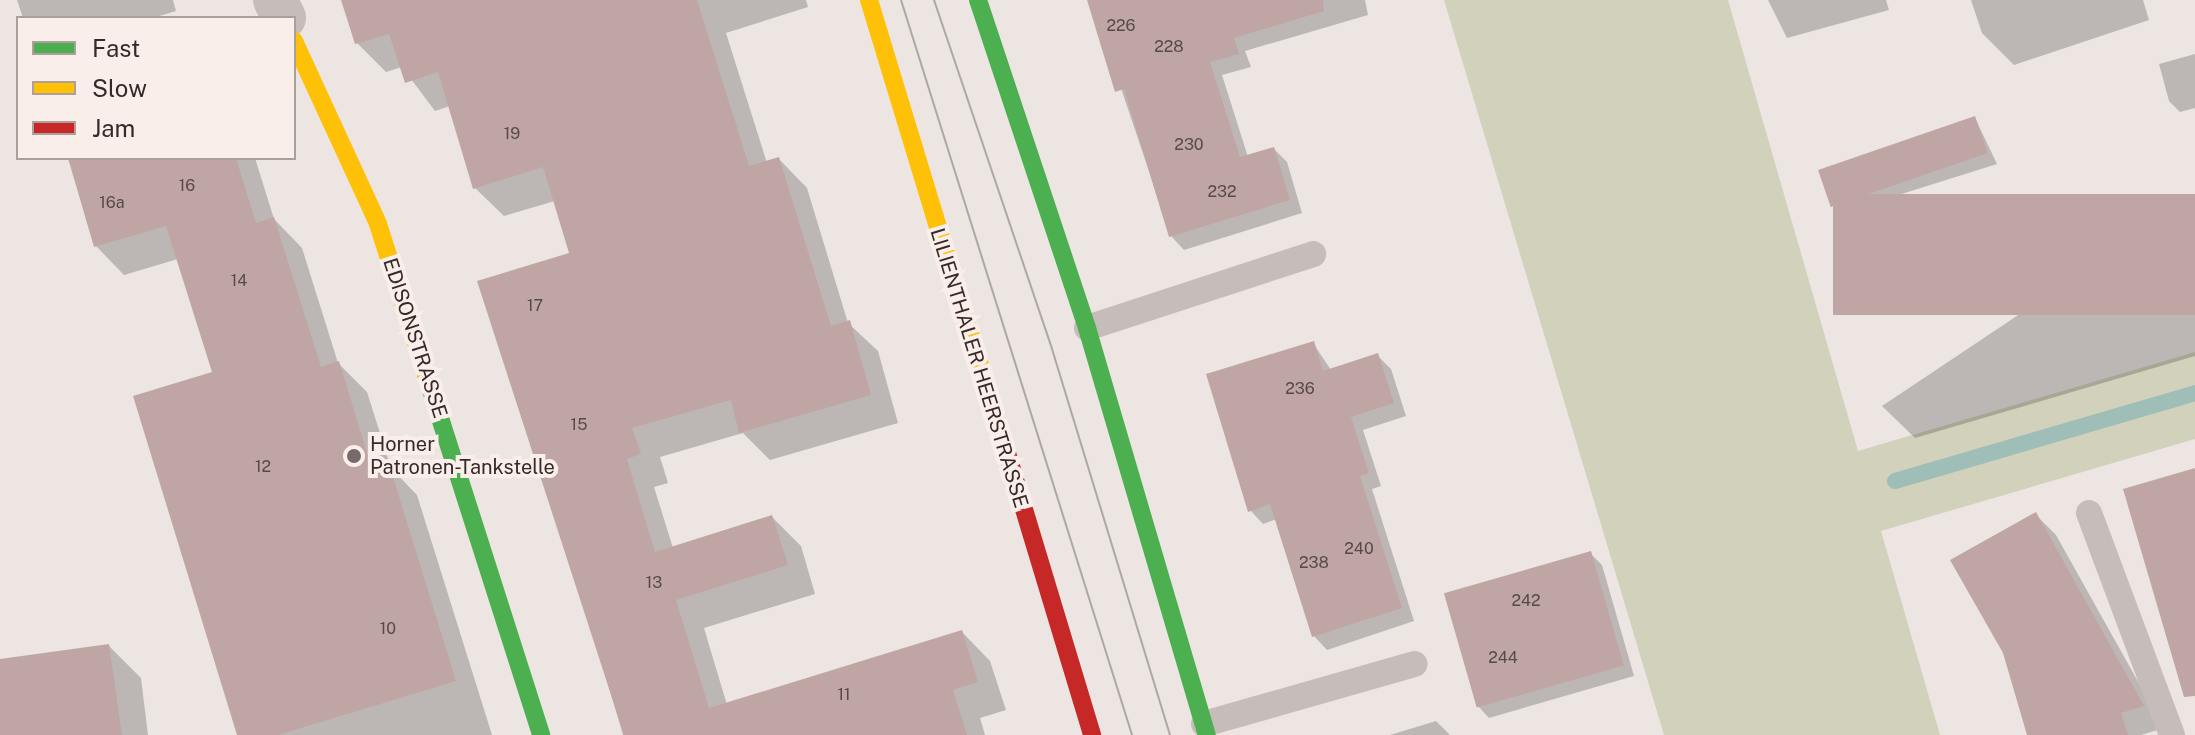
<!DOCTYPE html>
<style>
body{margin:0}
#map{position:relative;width:2195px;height:735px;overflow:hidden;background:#ece5e2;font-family:"Public Sans",sans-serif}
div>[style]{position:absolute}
.green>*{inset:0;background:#d2d1bc}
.shadow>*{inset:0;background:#0003}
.stream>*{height:16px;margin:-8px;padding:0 8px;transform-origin:8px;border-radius:8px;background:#9ebeb7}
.building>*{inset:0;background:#bfa6a4;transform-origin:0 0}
.lane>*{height:26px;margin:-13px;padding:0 13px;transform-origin:13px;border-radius:13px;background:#c6bdba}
.street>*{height:44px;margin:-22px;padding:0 22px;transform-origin:22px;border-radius:22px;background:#c6bdba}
.fast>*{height:18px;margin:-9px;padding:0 9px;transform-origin:9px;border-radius:9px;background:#4caf50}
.slow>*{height:18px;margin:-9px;padding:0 9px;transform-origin:9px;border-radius:9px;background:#ffc107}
.jam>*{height:18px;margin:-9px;padding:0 9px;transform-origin:9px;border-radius:9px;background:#c62828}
.tram>*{height:2px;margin:-1px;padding:0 1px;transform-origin:1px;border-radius:1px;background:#ada7a5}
.dots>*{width:22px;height:22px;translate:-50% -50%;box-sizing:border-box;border:4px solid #f9eee9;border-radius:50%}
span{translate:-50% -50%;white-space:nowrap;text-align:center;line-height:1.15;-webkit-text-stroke:8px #f9eee9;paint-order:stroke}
.number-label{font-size:16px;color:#584948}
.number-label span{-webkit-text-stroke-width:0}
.street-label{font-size:20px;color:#362a29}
.poi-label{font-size:20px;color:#362a29}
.left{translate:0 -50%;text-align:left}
.legend{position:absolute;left:16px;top:16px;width:280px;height:144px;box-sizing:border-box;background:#f9eee9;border:2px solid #aba09c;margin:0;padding:10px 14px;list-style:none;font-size:24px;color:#362a29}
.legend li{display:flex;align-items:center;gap:16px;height:40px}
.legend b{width:40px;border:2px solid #aba09c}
</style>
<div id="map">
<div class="green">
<i style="clip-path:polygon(1444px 0,1728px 0,1858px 451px,2195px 352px,2195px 439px,1881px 531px,1940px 735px,1664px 735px)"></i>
</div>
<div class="shadow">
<i style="clip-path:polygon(17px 0,173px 0,176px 11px,153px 18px,23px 18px)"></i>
<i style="clip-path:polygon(343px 0,806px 0,808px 7px,726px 33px,767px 163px,779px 159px,807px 188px,848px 323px,878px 351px,898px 423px,770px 460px,743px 433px,660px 457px,668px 483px,654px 487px,673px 548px,772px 517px,801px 546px,815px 594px,704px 628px,727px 705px,962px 632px,990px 661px,1006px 710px,980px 718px,985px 735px,623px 735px,549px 484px,571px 254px,555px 201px,504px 216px,475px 188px,450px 106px,435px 111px,402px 67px,386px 72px,357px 43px)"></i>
<i style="clip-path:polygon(1091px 0,1365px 0,1368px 15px,1245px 51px,1251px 67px,1222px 75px,1248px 157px,1274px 149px,1287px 162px,1302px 213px,1184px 250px,1171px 236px)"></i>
<i style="clip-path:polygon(1768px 0,1886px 0,1889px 10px,1787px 38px)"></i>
<i style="clip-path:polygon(1971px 0,2143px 0,2149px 20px,2014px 65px,1982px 33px)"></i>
<i style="clip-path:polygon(2195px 54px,2195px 108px,2180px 112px,2169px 101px,2159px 64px)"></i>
<i style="clip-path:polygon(1975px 118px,1997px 164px,1841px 213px,1830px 202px)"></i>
<i style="clip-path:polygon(68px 158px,255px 158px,274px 219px,302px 248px,338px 363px,367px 392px,391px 468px,417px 495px,492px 735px,239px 735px,214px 373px,178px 259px,124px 275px,96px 246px)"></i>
<i style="clip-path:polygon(2195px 197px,2195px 356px,1915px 438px,1882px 406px)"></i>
<i style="clip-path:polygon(1313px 343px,1331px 370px,1378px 356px,1391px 369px,1406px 416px,1363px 430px,1381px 486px,1372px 489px,1414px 621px,1327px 650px,1314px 636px,1277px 519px,1263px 524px,1250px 510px)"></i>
<i style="clip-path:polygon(2035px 514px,2056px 535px,2164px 728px,2141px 735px,2029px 735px)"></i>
<i style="clip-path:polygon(1591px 554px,1602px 565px,1634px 676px,1489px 718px,1478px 706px)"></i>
<i style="clip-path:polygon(109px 646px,141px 678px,148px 735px,0 735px,0 661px)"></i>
<i style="clip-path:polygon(1436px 721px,1450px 735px,1390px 735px)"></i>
</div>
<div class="stream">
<i style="left:1895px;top:481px;width:313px;rotate:-16.3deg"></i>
</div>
<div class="building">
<i style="clip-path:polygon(341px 0,697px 0,749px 166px,779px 157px,831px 326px,850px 320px,871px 395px,739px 433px,731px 400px,632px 428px,641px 454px,627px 459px,655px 552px,772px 515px,788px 565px,676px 600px,709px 708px,962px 630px,978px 682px,953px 690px,967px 735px,624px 735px,477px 281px,569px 253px,543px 167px,473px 189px,438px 72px,405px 83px,389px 34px,355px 44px)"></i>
<i style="clip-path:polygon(1087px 0,1323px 0,1324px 11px,1234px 38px,1239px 54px,1210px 62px,1240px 157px,1274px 147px,1290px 200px,1169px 237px,1124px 89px,1115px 92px)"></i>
<i style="left:1975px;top:116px;width:39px;height:166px;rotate:71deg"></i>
<i style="clip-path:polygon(68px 158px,236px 158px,256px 223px,274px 217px,321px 367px,339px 361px,372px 469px,389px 464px,456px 681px,278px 735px,237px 735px,133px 396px,212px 372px,166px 226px,94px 247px)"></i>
<i style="left:2195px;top:194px;width:121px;height:362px;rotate:90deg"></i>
<i style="clip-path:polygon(1314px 341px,1323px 371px,1378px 353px,1394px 403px,1351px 417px,1369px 473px,1360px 476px,1402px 608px,1312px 637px,1270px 504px,1248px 512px,1206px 374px)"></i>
<i style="clip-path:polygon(2195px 468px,2195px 696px,2184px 697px,2123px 489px)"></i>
<i style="clip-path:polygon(2036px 512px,2144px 706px,2121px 713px,2128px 735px,2027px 735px,2003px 653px,1950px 560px)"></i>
<i style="left:1591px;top:551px;width:119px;height:153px;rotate:74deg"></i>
<i style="clip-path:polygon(109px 644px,122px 735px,0 735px,0 659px)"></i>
</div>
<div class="lane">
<i style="left:1087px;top:328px;width:238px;rotate:-18.1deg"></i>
<i style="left:2089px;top:513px;width:237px;rotate:69.5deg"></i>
<i style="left:1204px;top:724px;width:219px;rotate:-15.9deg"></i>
</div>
<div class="street">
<i style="left:275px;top:0;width:20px;rotate:63deg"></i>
</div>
<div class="fast">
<i style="left:978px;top:0;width:346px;rotate:71.6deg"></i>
<i style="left:1087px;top:328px;width:424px;rotate:73.6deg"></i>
<i style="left:426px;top:374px;width:379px;rotate:72.3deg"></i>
</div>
<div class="slow">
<i style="left:869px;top:0;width:463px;rotate:73.1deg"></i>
<i style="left:294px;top:41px;width:201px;rotate:65.3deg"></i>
<i style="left:378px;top:224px;width:157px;rotate:72.3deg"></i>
</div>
<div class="jam">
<i style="left:1004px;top:443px;width:305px;rotate:73.2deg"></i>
</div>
<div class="tram">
<i style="left:901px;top:0;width:770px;rotate:72.55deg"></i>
<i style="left:934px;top:0;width:368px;rotate:71.3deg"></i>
<i style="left:1052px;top:349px;width:404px;rotate:73deg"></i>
</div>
<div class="dots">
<i style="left:354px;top:456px;background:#766b6a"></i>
</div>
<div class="number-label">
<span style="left:1121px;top:26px">226</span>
<span style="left:1169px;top:47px">228</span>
<span style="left:512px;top:134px">19</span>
<span style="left:1189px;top:145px">230</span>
<span style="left:187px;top:186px">16</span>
<span style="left:1222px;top:192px">232</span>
<span style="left:112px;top:203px">16a</span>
<span style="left:239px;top:281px">14</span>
<span style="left:535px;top:306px">17</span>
<span style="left:1300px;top:389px">236</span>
<span style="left:579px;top:425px">15</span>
<span style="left:263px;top:467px">12</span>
<span style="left:1359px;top:549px">240</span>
<span style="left:1314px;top:563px">238</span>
<span style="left:654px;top:583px">13</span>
<span style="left:1526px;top:601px">242</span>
<span style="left:388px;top:629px">10</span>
<span style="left:1503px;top:658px">244</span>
<span style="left:844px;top:695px">11</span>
</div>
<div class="street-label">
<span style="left:415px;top:338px;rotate:72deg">EDISONSTRASSE</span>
<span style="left:979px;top:368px;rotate:73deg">LILIENTHALER HEERSTRASSE</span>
</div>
<div class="poi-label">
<span class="left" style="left:370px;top:456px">Horner<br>Patronen-Tankstelle</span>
</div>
<ul class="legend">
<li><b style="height:10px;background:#4caf50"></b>Fast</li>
<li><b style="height:10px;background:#ffc107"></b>Slow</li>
<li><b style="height:10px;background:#c62828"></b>Jam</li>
</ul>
</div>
